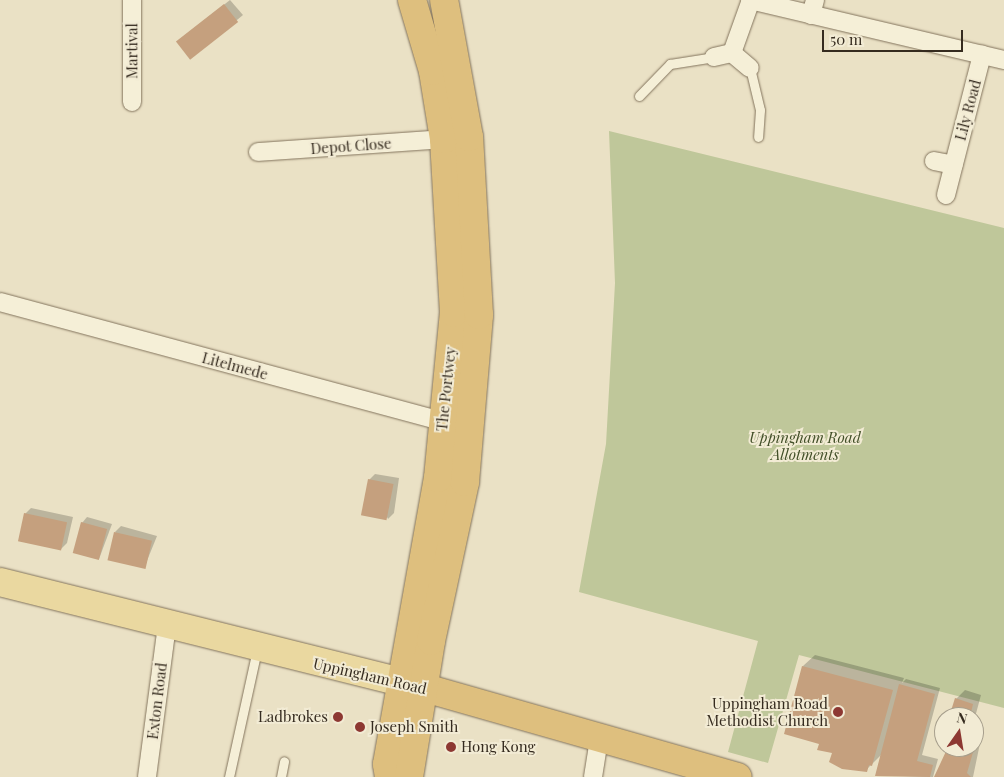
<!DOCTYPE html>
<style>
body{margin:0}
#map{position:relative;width:1004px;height:777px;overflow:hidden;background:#eae1c5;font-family:"Playfair Display",serif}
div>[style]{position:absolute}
.green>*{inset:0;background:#bfc79a}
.shadow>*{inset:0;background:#0003}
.building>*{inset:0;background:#c5a07e;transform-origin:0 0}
.roads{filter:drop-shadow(0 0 1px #83745d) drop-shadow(0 0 1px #83745d)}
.service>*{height:9px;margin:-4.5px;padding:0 4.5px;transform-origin:4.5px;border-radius:4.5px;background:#f5efd7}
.minor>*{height:18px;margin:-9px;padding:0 9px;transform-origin:9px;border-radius:9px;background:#f5efd7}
.primary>*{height:28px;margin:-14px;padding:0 14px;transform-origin:14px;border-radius:14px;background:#ead8a0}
.trunk>*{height:28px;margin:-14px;padding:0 14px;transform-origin:14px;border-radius:14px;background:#debf7e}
.dots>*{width:14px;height:14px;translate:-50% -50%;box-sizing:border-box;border:2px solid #f2ebd4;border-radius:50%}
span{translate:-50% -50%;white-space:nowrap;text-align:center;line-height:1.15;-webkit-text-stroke:4px #f2ebd4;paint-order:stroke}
.street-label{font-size:15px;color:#352b1f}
.park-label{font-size:15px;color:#424f28;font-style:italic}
.poi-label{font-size:15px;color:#352b1f}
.right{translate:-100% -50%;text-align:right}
.left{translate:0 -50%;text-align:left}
.north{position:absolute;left:934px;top:707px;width:50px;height:50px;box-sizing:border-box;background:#f2ebd4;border:1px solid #a69e8c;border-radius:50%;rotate:13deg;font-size:14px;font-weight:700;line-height:20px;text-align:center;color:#352b1f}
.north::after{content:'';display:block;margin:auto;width:18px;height:22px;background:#8d3832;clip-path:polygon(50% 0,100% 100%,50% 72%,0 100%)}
.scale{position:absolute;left:822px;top:30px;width:141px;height:22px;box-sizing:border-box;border:2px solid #352b1f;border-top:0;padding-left:6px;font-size:15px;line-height:18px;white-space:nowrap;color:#352b1f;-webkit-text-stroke:4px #f2ebd4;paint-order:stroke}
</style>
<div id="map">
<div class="green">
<i style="clip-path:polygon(609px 131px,1004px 228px,1004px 708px,799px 655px,768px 763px,728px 752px,758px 641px,579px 592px,606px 444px,615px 283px)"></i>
</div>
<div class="shadow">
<i style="clip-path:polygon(230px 0,243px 15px,191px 58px,184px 36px)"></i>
<i style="clip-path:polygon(375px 474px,399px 478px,394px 513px,388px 519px,369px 480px)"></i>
<i style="clip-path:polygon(31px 508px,73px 517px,67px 543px,61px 549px,25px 514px)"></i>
<i style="clip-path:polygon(87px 517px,112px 524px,99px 559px,82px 523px)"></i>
<i style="clip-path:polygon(121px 526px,157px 536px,144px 568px,115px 532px)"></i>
<i style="clip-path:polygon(815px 655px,904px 678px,902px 683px,906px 679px,940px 688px,922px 755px,938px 759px,933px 777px,876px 775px,881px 755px,866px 770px,820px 743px,803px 666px)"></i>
<i style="clip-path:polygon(965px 690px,981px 695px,974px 721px,974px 717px,951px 717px,956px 699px)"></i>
<i style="clip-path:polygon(974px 726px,983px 729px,973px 777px,937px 777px,948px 747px,974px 747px)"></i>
</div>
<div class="building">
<i style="left:224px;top:4px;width:23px;height:61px;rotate:52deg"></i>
<i style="left:368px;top:479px;width:26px;height:37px;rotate:11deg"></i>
<i style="left:24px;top:513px;width:44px;height:29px;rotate:12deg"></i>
<i style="left:81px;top:522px;width:27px;height:32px;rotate:15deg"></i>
<i style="left:114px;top:532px;width:39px;height:29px;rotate:13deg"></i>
<i style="clip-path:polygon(802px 666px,893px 690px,872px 766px,869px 765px,867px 772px,842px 769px,829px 762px,832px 753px,817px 750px,819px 744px,784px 734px)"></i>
<i style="clip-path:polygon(899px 684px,935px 694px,917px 761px,933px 765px,930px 777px,875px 776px)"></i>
<i style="clip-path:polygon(955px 698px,973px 704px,970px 717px,949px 717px)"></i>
<i style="clip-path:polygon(974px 733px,978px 735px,967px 773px,971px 777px,934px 777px,948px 747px,974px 747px)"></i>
</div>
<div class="roads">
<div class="service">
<i style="left:750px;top:68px;width:43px;rotate:76.6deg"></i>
<i style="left:760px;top:110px;width:27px;rotate:94deg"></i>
<i style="left:639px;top:96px;width:45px;rotate:-45.9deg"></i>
<i style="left:670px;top:64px;width:45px;rotate:-9deg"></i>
<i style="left:229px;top:777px;width:130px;rotate:-77.6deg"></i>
<i style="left:281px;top:777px;width:16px;rotate:-79deg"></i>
</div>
<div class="minor">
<i style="left:132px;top:0;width:102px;rotate:90deg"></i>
<i style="left:750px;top:0;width:261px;rotate:13.3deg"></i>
<i style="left:811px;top:15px;width:16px;rotate:-75deg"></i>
<i style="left:732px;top:53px;width:56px;rotate:-70.3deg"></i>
<i style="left:714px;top:57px;width:18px;rotate:-13deg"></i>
<i style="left:732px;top:53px;width:23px;rotate:40deg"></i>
<i style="left:258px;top:152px;width:186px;rotate:-4deg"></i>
<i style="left:934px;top:161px;width:20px;rotate:11deg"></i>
<i style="left:946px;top:195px;width:145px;rotate:-75.6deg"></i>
<i style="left:0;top:302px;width:469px;rotate:15.1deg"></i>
<i style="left:147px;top:777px;width:153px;rotate:-82.5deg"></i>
<i style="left:593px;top:777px;width:38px;rotate:-81deg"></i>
</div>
<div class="primary">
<i style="left:0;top:582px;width:438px;rotate:14deg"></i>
</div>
<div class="trunk">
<i style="left:425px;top:688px;width:325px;rotate:15.9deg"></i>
<i style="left:389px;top:777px;width:13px;rotate:-99deg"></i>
<i style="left:387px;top:764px;width:291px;rotate:-79.9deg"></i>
<i style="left:438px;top:478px;width:166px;rotate:-84.5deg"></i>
<i style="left:454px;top:313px;width:174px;rotate:-93.3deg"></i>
<i style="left:444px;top:139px;width:69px;rotate:-99.2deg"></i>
<i style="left:433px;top:71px;width:74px;rotate:-106.5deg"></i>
<i style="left:409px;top:777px;width:138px;rotate:-80.8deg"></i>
<i style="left:431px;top:641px;width:163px;rotate:-77.9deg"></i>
<i style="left:465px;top:482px;width:168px;rotate:-85.2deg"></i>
<i style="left:479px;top:315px;width:178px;rotate:-93.2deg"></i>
<i style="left:469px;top:137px;width:139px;rotate:-100.3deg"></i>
</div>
</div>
<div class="dots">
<i style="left:838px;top:712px;background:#8d3832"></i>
<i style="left:338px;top:717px;background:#8d3832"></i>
<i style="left:360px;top:727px;background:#8d3832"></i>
<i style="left:451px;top:747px;background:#8d3832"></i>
</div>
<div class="street-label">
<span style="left:132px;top:51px;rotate:-90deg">Martival</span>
<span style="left:968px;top:110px;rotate:-75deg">Lily Road</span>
<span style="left:351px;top:146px;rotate:-4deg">Depot Close</span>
<span style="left:235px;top:366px;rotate:15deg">Litelmede</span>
<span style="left:446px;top:389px;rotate:-84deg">The Portwey</span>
<span style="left:370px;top:676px;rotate:13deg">Uppingham Road</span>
<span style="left:157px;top:701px;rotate:-83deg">Exton Road</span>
</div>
<div class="park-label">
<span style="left:805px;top:446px">Uppingham Road<br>Allotments</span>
</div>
<div class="poi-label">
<span class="right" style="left:828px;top:712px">Uppingham Road<br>Methodist Church</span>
<span class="right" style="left:328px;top:717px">Ladbrokes</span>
<span class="left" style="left:370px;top:727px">Joseph Smith</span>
<span class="left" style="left:461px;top:747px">Hong Kong</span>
</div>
<div class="north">N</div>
<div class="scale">50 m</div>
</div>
